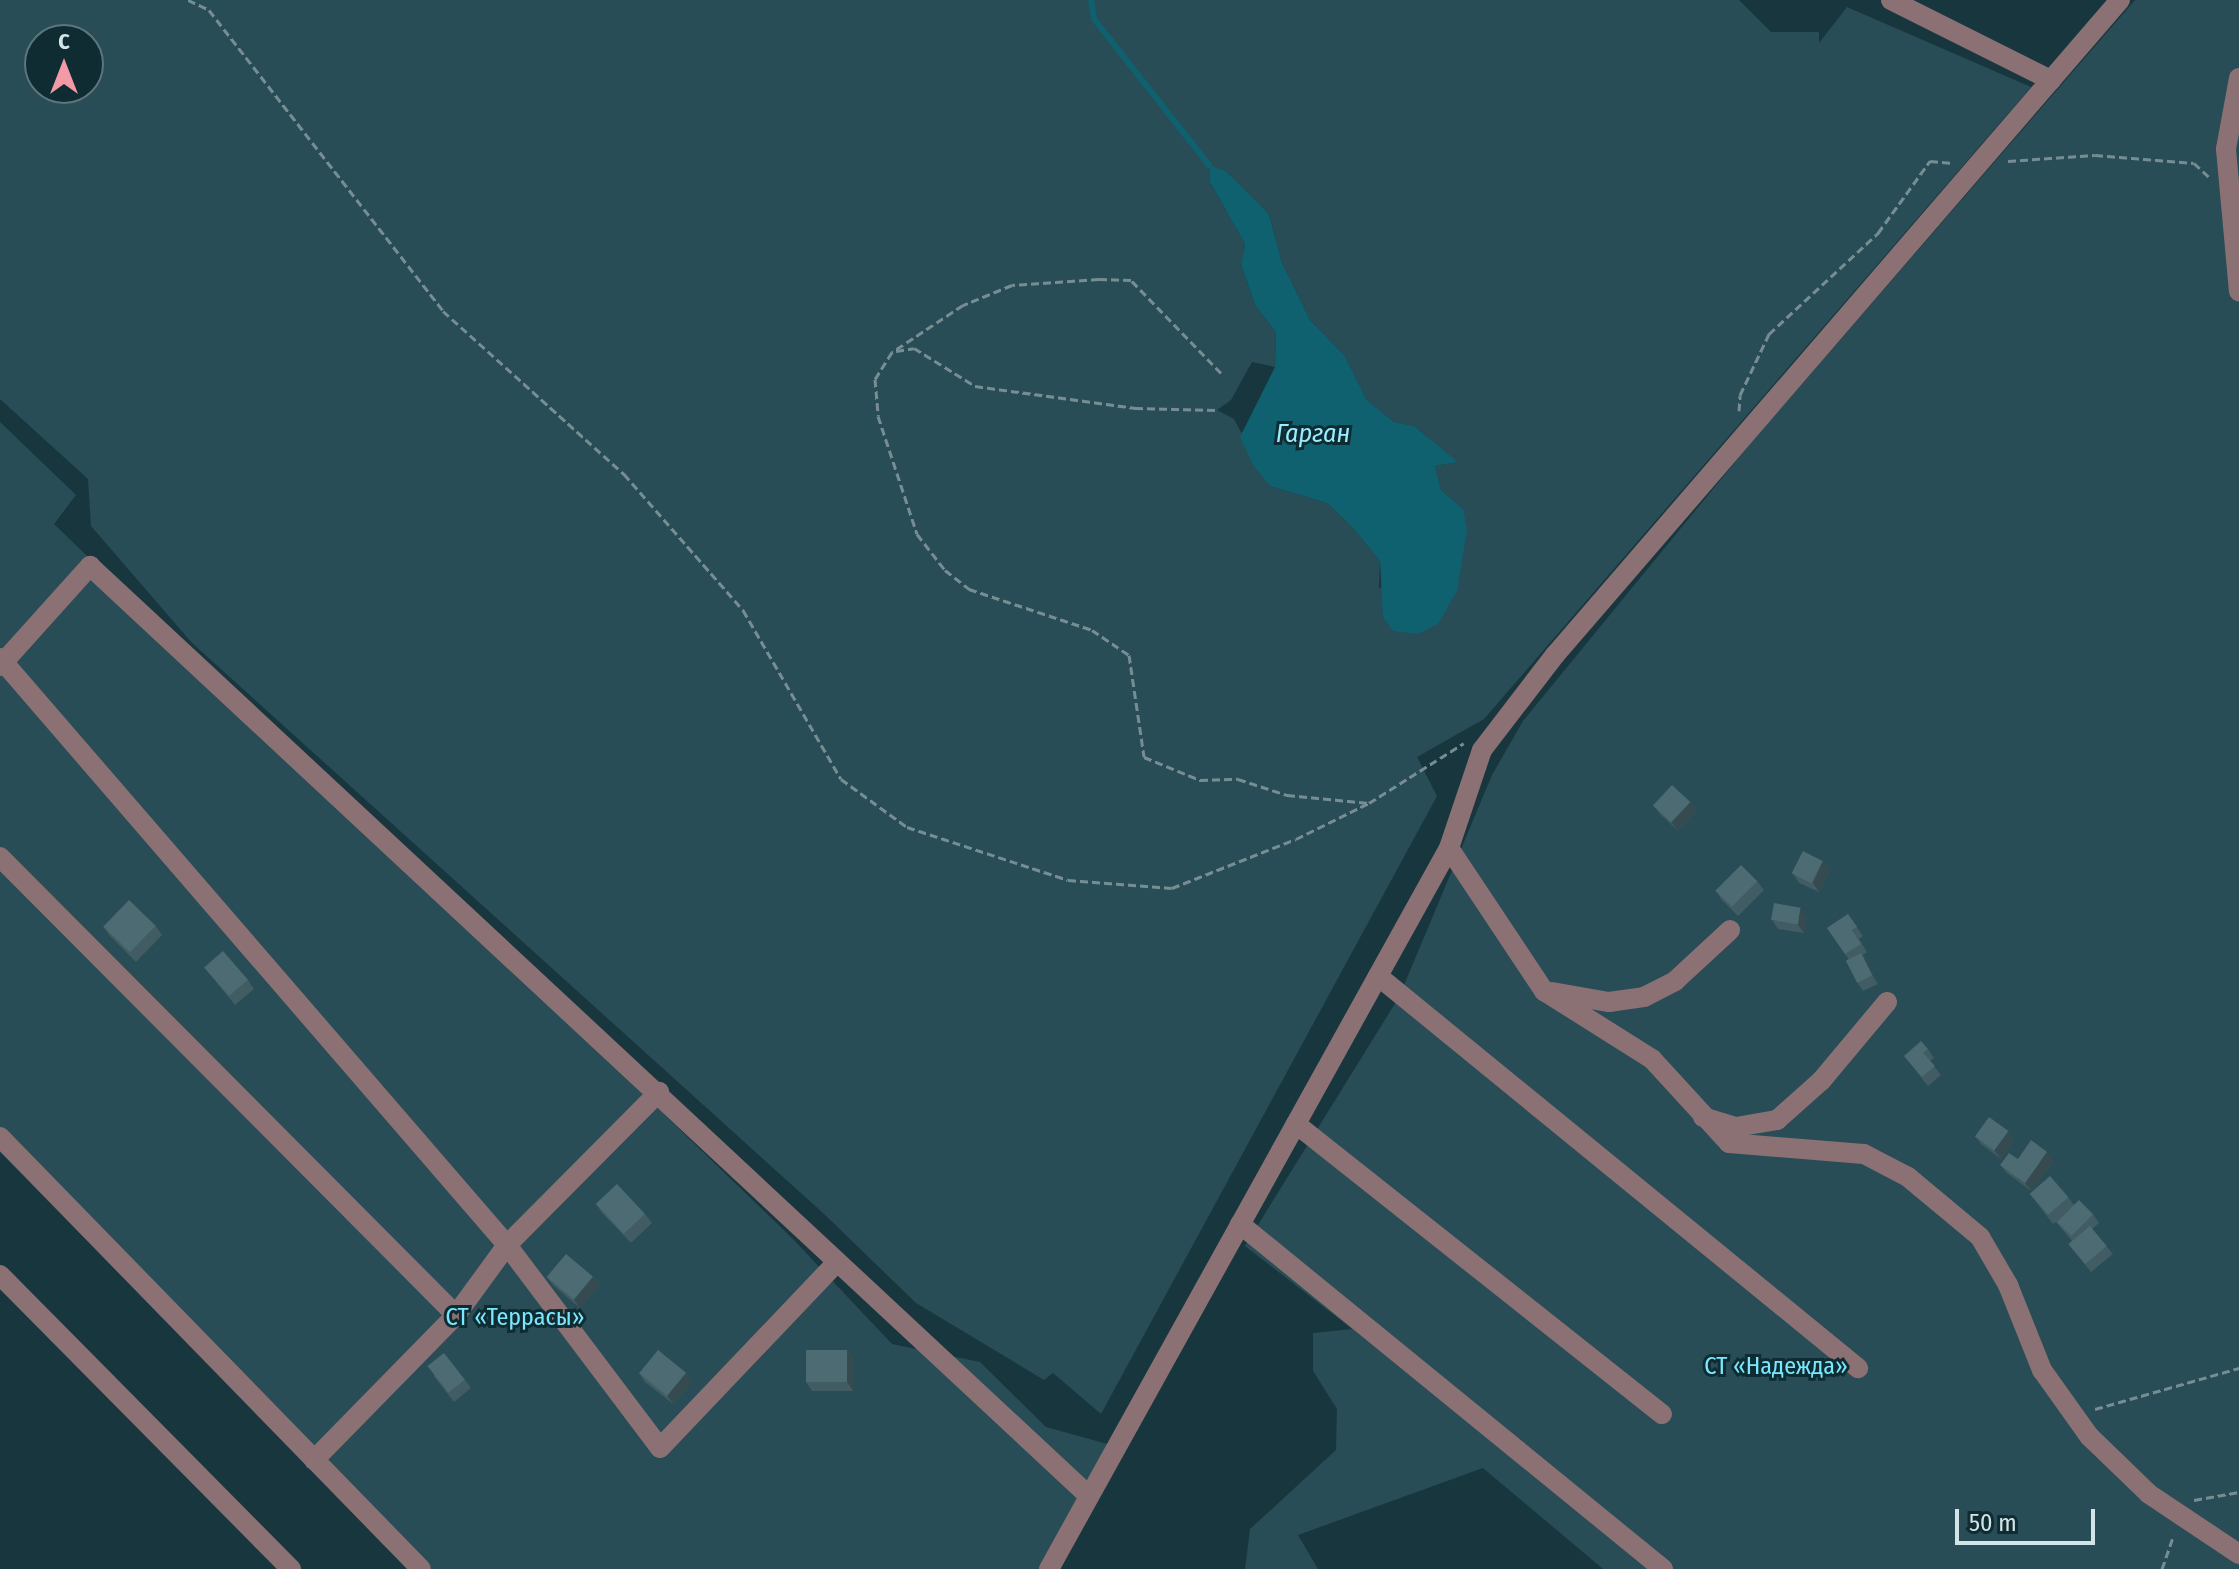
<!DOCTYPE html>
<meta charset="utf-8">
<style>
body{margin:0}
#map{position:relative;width:2239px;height:1569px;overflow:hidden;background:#18363d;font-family:"Fira Sans Condensed",sans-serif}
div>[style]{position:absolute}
.green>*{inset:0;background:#284d56}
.water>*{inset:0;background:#0f616f}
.stream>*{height:6px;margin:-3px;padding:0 3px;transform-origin:3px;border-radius:3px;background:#0f616f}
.path>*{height:3px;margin-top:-1.5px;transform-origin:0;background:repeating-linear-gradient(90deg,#768d93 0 8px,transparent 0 12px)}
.minor>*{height:20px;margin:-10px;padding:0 10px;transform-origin:10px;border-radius:10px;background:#8b7174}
.wall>*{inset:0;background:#415c62}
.shaded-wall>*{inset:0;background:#354b50}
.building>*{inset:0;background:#4c6b72;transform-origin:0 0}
span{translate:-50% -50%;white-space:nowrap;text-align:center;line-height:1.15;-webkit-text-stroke:6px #0e2c32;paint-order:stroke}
.park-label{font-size:24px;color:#7ae7fe}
.water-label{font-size:26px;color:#9aecff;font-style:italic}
.north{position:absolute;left:24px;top:24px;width:80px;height:80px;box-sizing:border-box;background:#0e2c32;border:2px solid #5d767b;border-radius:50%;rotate:0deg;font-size:22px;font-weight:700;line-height:32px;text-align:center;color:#d3e4e8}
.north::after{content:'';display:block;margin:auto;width:28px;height:36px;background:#f39aa7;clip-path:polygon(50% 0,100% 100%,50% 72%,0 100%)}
.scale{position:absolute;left:1955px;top:1509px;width:140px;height:36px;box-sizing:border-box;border:4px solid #d3e4e8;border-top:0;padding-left:10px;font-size:24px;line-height:28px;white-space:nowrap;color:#d3e4e8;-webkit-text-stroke:6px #0e2c32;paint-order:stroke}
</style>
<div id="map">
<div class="green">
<i style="clip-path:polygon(evenodd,0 0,1739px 0,1771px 32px,1819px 32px,1819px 43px,1847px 7px,2031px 87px,1484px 719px,1417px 757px,1437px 796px,1101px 1414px,1053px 1373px,1044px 1380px,916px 1303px,823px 1213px,192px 643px,91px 526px,88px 479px,0 399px,0 0,40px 40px,88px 40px,88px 88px,40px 88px,40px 40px,0 0,1209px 165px,1226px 171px,1269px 214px,1282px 263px,1310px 320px,1345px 356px,1367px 400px,1394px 422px,1414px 426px,1457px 462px,1435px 466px,1441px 490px,1463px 509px,1379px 589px,1380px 561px,1353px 528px,1327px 503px,1270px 486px,1234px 419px,1217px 410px,1231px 400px,1252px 362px,1275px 367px,1276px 332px,1255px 305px,1241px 264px,1245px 244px,1210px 182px,1209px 165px)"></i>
<i style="clip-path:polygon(2135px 0,2239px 0,2239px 1569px,1603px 1569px,1483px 1468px,1298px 1535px,1318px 1569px,1245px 1569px,1250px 1529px,1336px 1450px,1337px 1409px,1313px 1371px,1313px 1333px,1352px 1329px,1245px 1246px,1399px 997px,1492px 775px,1523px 721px,1749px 445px)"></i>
<i style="clip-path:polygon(0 422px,76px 495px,54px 524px,792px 1238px,892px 1344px,980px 1362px,1046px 1427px,1111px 1445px,1046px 1569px,410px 1569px,0 1152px)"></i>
</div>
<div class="water">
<i style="clip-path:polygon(1209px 165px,1226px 171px,1269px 214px,1282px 263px,1310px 320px,1345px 356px,1367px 400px,1394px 422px,1414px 426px,1458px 462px,1435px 466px,1441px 490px,1463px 509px,1467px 529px,1457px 591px,1438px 624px,1418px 634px,1393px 631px,1383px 617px,1380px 561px,1353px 528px,1327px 503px,1270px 486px,1253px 465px,1240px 437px,1275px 367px,1276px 332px,1255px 305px,1241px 264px,1245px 244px,1210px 182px)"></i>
</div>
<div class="stream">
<i style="left:1091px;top:0;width:19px;rotate:81deg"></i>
<i style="left:1094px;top:19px;width:186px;rotate:51.8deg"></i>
</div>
<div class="path">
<i style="left:188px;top:0;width:23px;rotate:25deg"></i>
<i style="left:209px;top:10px;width:381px;rotate:52.1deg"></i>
<i style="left:443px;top:311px;width:244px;rotate:42deg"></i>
<i style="left:624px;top:474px;width:181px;rotate:48.8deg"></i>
<i style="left:743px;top:610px;width:195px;rotate:59.9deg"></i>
<i style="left:841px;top:779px;width:82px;rotate:36deg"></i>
<i style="left:907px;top:827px;width:169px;rotate:18.2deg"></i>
<i style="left:1068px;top:880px;width:104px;rotate:4.4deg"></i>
<i style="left:1172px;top:888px;width:133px;rotate:-21.6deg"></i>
<i style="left:1296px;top:839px;width:81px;rotate:-26.3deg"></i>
<i style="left:2008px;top:161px;width:87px;rotate:-3.9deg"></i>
<i style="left:2095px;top:155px;width:99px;rotate:4.6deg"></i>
<i style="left:2194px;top:163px;width:22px;rotate:43deg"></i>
<i style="left:896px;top:351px;width:18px;rotate:-9deg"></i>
<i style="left:914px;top:348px;width:72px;rotate:31.9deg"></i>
<i style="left:975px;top:386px;width:162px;rotate:7.8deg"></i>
<i style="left:1135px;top:408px;width:81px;rotate:1.4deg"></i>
<i style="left:1221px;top:373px;width:129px;rotate:-134.1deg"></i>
<i style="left:1131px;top:280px;width:32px;rotate:-178deg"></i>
<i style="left:1099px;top:279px;width:87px;rotate:176.1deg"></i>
<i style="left:1012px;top:285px;width:53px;rotate:157.8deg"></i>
<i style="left:963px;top:305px;width:85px;rotate:146.5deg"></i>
<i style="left:892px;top:352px;width:32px;rotate:122deg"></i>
<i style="left:875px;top:379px;width:37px;rotate:85deg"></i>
<i style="left:878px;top:416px;width:124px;rotate:71.7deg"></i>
<i style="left:917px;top:534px;width:46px;rotate:52.1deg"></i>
<i style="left:945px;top:570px;width:31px;rotate:38deg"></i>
<i style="left:969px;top:589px;width:130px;rotate:18.4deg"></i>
<i style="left:1092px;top:630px;width:45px;rotate:34deg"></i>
<i style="left:1129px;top:655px;width:103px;rotate:81.6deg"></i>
<i style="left:1144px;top:757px;width:61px;rotate:22.3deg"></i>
<i style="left:1200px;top:780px;width:38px;rotate:-2deg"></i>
<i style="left:1238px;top:779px;width:52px;rotate:18.1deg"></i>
<i style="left:1287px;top:795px;width:82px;rotate:5.6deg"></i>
<i style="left:1369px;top:803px;width:112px;rotate:-32.3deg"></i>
<i style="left:1739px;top:411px;width:16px;rotate:-86deg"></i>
<i style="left:1740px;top:395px;width:68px;rotate:-64.6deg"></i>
<i style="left:1769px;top:334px;width:149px;rotate:-42.8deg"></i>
<i style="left:1878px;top:233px;width:89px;rotate:-54.2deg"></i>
<i style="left:1930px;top:161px;width:23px;rotate:5deg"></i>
<i style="left:2095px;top:1409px;width:150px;rotate:-15.9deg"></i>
<i style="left:2194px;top:1500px;width:46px;rotate:-10.1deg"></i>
<i style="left:2162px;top:1569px;width:36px;rotate:-71deg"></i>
</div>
<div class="minor">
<i style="left:1891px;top:0;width:179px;rotate:26.6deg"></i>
<i style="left:2239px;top:78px;width:72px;rotate:100.4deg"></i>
<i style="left:2226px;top:149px;width:143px;rotate:84.8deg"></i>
<i style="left:0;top:658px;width:776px;rotate:49.18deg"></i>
<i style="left:507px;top:1245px;width:254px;rotate:53deg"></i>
<i style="left:660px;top:1448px;width:257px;rotate:-46.4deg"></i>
<i style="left:0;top:666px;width:135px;rotate:-48deg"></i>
<i style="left:90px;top:566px;width:1365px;rotate:42.95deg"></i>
<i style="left:1449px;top:848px;width:172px;rotate:56.4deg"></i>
<i style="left:1544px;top:991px;width:128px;rotate:32.2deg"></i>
<i style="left:1652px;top:1059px;width:114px;rotate:47.5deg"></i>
<i style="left:1729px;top:1143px;width:135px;rotate:4.7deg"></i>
<i style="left:1864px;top:1154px;width:50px;rotate:27.6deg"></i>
<i style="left:1908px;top:1177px;width:94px;rotate:39.8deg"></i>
<i style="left:1980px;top:1237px;width:56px;rotate:59.7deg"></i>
<i style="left:2008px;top:1285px;width:92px;rotate:68.2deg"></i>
<i style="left:2042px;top:1370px;width:81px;rotate:54.5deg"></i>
<i style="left:2089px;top:1436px;width:83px;rotate:44deg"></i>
<i style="left:2149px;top:1494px;width:108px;rotate:33.7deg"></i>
<i style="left:0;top:857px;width:646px;rotate:45.13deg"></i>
<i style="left:1378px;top:976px;width:620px;rotate:39.24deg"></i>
<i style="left:1552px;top:992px;width:58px;rotate:10deg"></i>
<i style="left:1609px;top:1002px;width:35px;rotate:-8deg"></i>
<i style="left:1644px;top:997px;width:35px;rotate:-27deg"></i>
<i style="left:1675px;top:981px;width:75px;rotate:-42.8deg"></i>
<i style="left:1703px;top:1117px;width:34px;rotate:17deg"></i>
<i style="left:1736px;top:1127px;width:42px;rotate:-9.7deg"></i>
<i style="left:1777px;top:1120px;width:59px;rotate:-41.6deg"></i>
<i style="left:1821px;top:1081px;width:103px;rotate:-50.1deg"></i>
<i style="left:1296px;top:1124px;width:467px;rotate:38.4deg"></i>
<i style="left:0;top:1137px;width:603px;rotate:45.74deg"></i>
<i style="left:1240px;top:1224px;width:546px;rotate:39.2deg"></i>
<i style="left:0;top:1275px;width:414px;rotate:45.3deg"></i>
<i style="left:314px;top:1460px;width:203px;rotate:-45.6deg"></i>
<i style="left:456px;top:1315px;width:87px;rotate:-53.9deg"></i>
<i style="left:507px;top:1245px;width:216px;rotate:-45.2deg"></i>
<i style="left:1049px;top:1569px;width:825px;rotate:-60.98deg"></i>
<i style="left:1449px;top:848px;width:103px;rotate:-71.4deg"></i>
<i style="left:1482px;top:750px;width:120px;rotate:-52.5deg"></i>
<i style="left:1555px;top:655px;width:865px;rotate:-49.22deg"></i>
</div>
<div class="wall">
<i style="clip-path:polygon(1690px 802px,1696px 811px,1678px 831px,1660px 814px,1653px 805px)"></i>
<i style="clip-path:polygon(1823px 861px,1830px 870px,1819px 892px,1799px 883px,1793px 874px)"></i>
<i style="clip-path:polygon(1757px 881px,1764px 890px,1738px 916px,1721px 899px,1715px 890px)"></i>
<i style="clip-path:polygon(1848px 914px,1863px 936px,1859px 939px,1867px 952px,1863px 955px,1878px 984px,1863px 991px,1857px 982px,1849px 960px,1827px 928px)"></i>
<i style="clip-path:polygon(1807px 917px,1804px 933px,1778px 929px,1772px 920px)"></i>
<i style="clip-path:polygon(103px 926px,156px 926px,162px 935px,136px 962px,109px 935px)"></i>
<i style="clip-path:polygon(204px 967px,248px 980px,254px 989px,235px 1005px)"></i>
<i style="clip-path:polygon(1928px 1049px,1934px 1058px,1930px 1061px,1941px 1075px,1928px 1086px,1904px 1056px)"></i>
<i style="clip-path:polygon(2008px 1131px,2014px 1140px,2001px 1159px,1981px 1144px,1975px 1136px)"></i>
<i style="clip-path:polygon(2018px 1159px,2054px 1161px,2031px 1191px,2007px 1173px,2000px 1165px)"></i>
<i style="clip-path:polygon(2030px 1194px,2068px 1197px,2074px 1205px,2093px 1214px,2099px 1223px,2092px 1229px,2113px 1254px,2091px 1272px,2068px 1244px,2072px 1241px,2056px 1222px,2053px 1224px)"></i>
<i style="clip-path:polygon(596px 1204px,645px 1214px,652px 1223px,631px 1243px,602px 1213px)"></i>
<i style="clip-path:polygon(547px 1277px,593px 1277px,600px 1285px,580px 1308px,553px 1285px)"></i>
<i style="clip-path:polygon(847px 1350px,853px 1359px,853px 1391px,812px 1391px,806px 1382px)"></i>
<i style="clip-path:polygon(639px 1373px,686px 1373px,692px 1382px,673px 1404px,645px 1382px)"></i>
<i style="clip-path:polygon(433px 1375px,465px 1380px,471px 1388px,454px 1402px)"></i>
</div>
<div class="shaded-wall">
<i style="clip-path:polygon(1690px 802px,1696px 811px,1678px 831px,1671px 822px)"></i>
<i style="clip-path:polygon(1823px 861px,1830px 870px,1819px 892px,1813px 883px)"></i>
<i style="clip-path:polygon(1801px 908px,1807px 917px,1804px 933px,1798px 925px)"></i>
<i style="clip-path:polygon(1861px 953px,1867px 962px,1878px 984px,1872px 975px)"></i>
<i style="clip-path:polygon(2008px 1131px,2014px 1140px,2001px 1159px,1994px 1150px)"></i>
<i style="clip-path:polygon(2047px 1152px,2054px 1161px,2031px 1191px,2025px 1183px)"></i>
<i style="clip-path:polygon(593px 1277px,600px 1285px,580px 1308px,574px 1300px)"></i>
<i style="clip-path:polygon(847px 1350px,853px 1359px,853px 1391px,847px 1382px)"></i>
<i style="clip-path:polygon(686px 1373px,692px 1382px,673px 1404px,667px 1395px)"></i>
</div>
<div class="building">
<i style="left:1672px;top:785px;width:25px;height:28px;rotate:43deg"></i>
<i style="left:1803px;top:851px;width:22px;height:25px;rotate:27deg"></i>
<i style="left:1741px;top:865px;width:23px;height:36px;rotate:45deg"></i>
<i style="left:129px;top:900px;width:37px;height:37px;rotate:44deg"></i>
<i style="left:1774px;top:903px;width:27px;height:17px;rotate:10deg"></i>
<i style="clip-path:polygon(1848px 914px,1857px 927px,1852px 930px,1861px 944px,1845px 954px,1827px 928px)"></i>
<i style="left:223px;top:951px;width:38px;height:25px;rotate:49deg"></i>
<i style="left:1861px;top:953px;width:25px;height:17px;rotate:63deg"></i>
<i style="clip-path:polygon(1921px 1041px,1928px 1049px,1923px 1053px,1935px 1066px,1922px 1077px,1904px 1056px)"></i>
<i style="left:1989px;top:1117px;width:24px;height:24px;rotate:36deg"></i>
<i style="clip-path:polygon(2031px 1140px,2047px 1152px,2025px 1183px,2000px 1165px,2009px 1153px,2018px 1159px)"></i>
<i style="left:2050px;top:1176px;width:28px;height:27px;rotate:49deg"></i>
<i style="left:617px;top:1184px;width:41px;height:29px;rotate:47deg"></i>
<i style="left:2079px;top:1200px;width:20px;height:31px;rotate:45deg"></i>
<i style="left:2090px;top:1226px;width:26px;height:28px;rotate:50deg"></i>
<i style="left:566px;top:1254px;width:35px;height:30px;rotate:40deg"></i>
<i style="left:658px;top:1350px;width:36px;height:30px;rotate:39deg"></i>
<i style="left:806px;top:1350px;width:41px;height:32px"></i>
<i style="left:444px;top:1353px;width:34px;height:21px;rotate:52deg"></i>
</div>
<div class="park-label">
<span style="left:515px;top:1318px">СТ «Террасы»</span>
<span style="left:1776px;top:1367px">СТ «Надежда»</span>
</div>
<div class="water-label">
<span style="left:1313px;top:434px">Гарган</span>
</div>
<div class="north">С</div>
<div class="scale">50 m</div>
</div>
